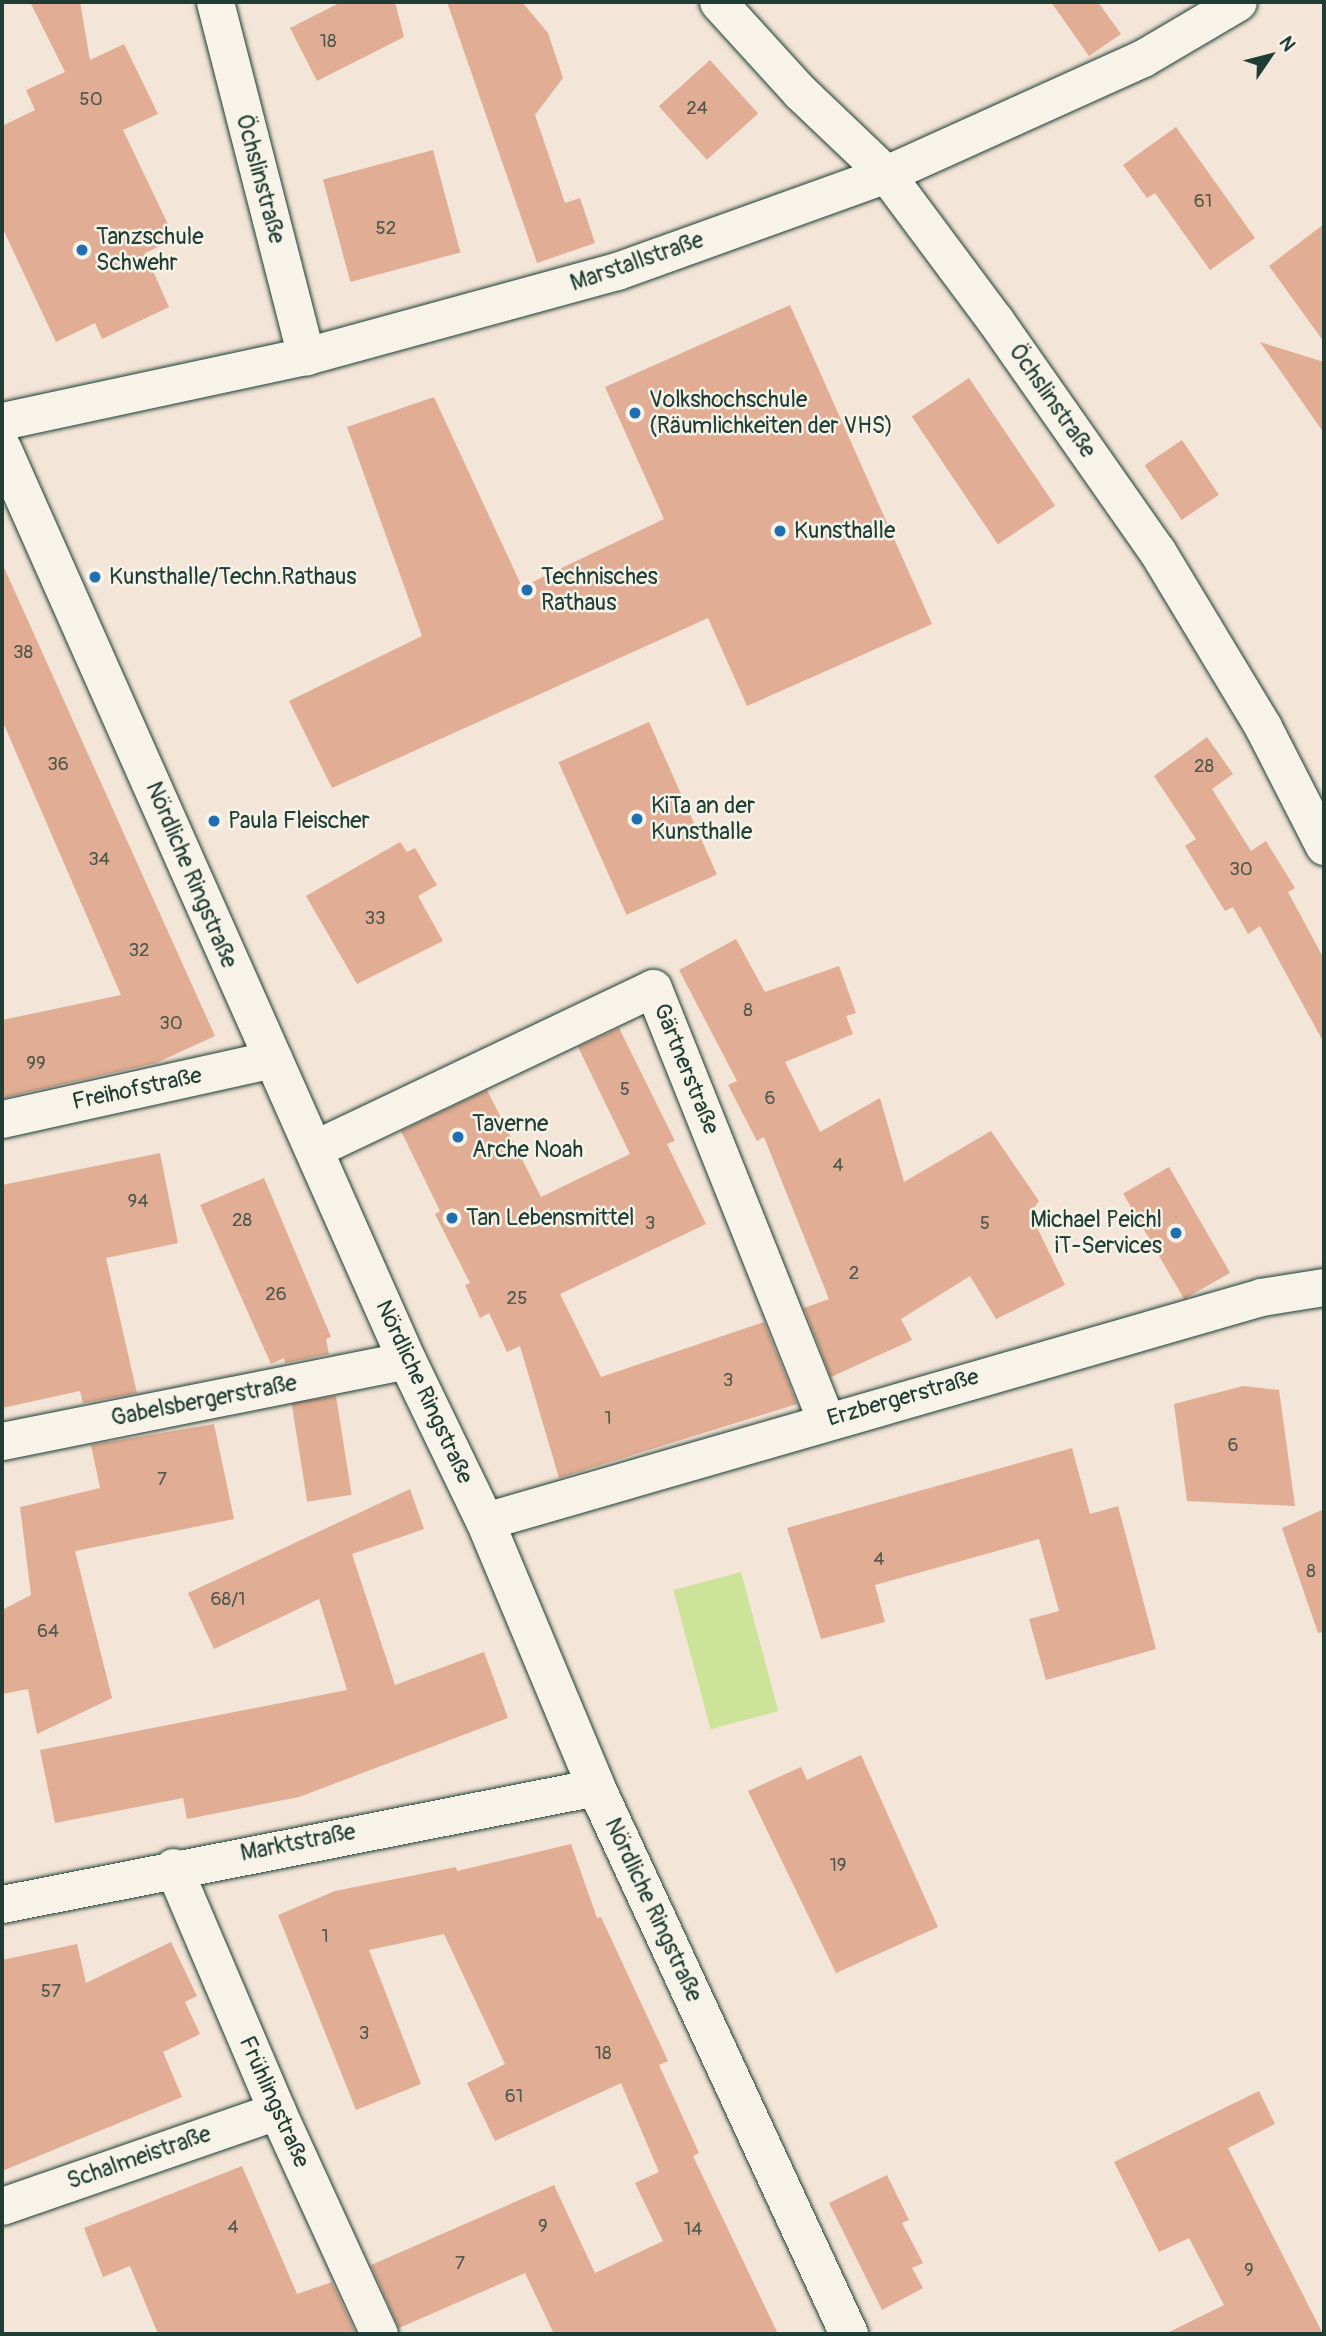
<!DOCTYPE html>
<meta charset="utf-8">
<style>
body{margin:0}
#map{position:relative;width:1326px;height:2336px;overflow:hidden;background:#f3e5d7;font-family:Pangolin,sans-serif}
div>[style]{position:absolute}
.green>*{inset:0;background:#cce399;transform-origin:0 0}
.building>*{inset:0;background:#e1ad94;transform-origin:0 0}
.roads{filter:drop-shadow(0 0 2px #1f3d34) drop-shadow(0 0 2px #1f3d34)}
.minor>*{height:37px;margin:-18.5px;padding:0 18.5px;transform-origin:18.5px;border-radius:18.5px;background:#f7f3e8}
.tertiary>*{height:38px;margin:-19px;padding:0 19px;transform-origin:19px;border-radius:19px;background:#f7f3e8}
.dots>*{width:19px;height:19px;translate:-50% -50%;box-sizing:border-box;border:4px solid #f7f3e8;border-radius:50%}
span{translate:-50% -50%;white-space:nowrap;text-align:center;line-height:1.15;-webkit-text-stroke:5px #f7f3e8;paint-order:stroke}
.number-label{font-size:19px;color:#50594c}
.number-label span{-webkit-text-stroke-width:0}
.street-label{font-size:23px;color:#1f3d34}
.poi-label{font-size:23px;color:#1f3d34}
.left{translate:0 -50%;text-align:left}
.right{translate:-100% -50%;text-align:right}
.frame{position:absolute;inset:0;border:4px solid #1f3d34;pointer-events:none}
.north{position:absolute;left:1235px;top:21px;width:70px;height:70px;-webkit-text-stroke:5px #f7f3e8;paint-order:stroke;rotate:55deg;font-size:19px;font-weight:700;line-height:28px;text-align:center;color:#1f3d34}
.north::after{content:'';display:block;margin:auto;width:24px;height:32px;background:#1f3d34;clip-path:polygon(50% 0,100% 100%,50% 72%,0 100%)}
</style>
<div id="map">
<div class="green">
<i style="left:741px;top:1572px;width:144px;height:70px;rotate:75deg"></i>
</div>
<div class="building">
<i style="clip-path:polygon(30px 2px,80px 2px,90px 60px,124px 44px,158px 114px,123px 130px,175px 239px,145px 253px,169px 307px,102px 339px,95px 323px,56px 342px,2px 227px,2px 126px,35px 110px,26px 90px,65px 72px)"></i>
<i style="clip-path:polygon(341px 2px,395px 2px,404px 37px,317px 81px,290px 28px)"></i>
<i style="clip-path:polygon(447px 2px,522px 2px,548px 33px,563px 78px,535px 115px,565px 203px,580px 198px,595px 243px,537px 263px)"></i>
<i style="clip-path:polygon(1051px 2px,1098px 2px,1121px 34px,1089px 56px)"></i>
<i style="left:710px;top:60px;width:72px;height:69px;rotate:48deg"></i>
<i style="clip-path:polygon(1176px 127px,1255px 238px,1210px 270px,1155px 193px,1147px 198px,1123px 165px)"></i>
<i style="left:433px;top:150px;width:106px;height:114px;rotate:75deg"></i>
<i style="clip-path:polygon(1324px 224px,1324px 342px,1269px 266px)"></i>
<i style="clip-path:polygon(790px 305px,932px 624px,747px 706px,708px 618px,332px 788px,289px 701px,422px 636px,347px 427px,434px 397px,522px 587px,664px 519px,605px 387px)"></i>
<i style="clip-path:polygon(1260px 342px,1324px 362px,1324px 433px)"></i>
<i style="left:969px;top:378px;width:154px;height:69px;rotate:56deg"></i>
<i style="left:1182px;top:440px;width:66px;height:45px;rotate:56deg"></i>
<i style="clip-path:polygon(2px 563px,215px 1036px,156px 1063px,2px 1098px,2px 1020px,121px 995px,2px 720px)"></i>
<i style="left:649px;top:722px;width:167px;height:99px;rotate:66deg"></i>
<i style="clip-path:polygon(1207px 737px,1233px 774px,1212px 789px,1251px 851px,1266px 841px,1295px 888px,1288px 892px,1324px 959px,1324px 1043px,1260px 926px,1248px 934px,1233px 907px,1225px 911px,1185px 846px,1196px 839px,1154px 776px)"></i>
<i style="clip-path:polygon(400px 842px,407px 852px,415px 848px,437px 885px,418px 896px,443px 941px,357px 984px,306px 896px)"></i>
<i style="clip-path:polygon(736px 939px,765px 992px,839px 966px,856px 1013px,846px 1016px,853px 1034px,785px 1062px,820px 1132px,880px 1098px,904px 1182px,991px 1131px,1039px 1201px,1030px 1213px,1065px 1285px,996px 1319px,970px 1276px,901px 1319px,912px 1340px,831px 1377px,804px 1308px,829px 1299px,764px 1137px,757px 1141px,728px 1085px,737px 1081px,679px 970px)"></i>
<i style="clip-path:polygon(619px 1028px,675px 1141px,667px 1144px,706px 1224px,560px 1294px,601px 1377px,764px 1322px,797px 1404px,559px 1478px,520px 1346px,507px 1352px,489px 1313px,480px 1318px,465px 1285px,470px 1283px,435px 1214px,440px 1211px,401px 1131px,487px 1090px,541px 1197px,630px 1154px,578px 1047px)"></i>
<i style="clip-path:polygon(160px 1153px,178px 1243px,106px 1258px,137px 1393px,83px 1403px,80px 1391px,2px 1408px,2px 1185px)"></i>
<i style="left:1169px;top:1167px;width:122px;height:53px;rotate:60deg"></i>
<i style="clip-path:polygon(264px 1178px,331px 1337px,326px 1339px,329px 1354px,285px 1363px,284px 1358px,271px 1364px,200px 1205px)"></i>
<i style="clip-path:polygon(1243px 1386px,1279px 1390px,1295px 1506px,1187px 1501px,1174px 1404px)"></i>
<i style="left:336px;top:1396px;width:100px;height:45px;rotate:81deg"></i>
<i style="clip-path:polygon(214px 1424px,234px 1519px,75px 1551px,112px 1698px,37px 1734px,28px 1689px,2px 1694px,2px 1610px,31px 1595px,20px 1507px,100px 1488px,91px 1445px)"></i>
<i style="clip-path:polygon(1072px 1448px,1090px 1514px,1118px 1506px,1156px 1649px,1046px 1680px,1029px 1619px,1059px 1611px,1039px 1539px,875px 1585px,885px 1622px,821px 1639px,787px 1528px)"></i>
<i style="clip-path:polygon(410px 1489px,424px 1529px,352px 1554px,395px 1685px,484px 1652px,508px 1718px,299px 1797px,187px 1819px,183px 1798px,55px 1823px,40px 1750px,347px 1690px,319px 1599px,214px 1649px,188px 1593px)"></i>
<i style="clip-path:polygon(1324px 1509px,1324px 1632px,1318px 1633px,1282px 1528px)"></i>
<i style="clip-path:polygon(861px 1755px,938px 1927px,836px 1973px,748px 1791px,801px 1767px,807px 1780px)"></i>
<i style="clip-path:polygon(571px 1844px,597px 1918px,601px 1917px,668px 2061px,659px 2065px,699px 2153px,693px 2156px,778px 2334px,554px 2334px,525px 2273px,399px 2328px,371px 2265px,554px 2185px,595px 2273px,663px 2241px,635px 2183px,659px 2172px,621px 2083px,495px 2141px,467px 2083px,505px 2064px,444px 1934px,369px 1950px,421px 2084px,356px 2110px,278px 1915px,335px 1891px,456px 1867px,457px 1871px)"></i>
<i style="clip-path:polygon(171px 1942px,197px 1996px,185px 2002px,200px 2034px,163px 2052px,182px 2097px,2px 2171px,2px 1960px,77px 1944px,86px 1983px)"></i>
<i style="clip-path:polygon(1259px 2091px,1275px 2124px,1228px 2148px,1323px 2334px,1165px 2334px,1224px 2305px,1189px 2238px,1159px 2252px,1114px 2162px)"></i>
<i style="clip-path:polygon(242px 2166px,297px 2294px,332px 2282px,356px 2334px,158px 2334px,130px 2266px,103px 2277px,84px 2228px)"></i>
<i style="clip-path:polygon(887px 2175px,909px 2220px,902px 2223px,923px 2263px,912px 2268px,923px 2288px,882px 2310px,829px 2203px)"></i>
</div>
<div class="roads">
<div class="minor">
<i style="left:215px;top:2px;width:366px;rotate:75.6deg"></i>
<i style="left:718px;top:2px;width:122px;rotate:47.7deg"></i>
<i style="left:800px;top:92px;width:119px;rotate:43.6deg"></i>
<i style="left:886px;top:174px;width:182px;rotate:53.3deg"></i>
<i style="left:995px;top:320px;width:282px;rotate:55deg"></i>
<i style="left:1157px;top:551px;width:205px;rotate:58.9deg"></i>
<i style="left:1263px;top:727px;width:134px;rotate:62.9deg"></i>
<i style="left:2px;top:421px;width:311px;rotate:-12.1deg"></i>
<i style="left:306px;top:356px;width:322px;rotate:-15.3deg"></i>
<i style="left:617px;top:271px;width:286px;rotate:-19.8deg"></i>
<i style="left:886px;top:174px;width:282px;rotate:-24.3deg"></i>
<i style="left:1143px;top:58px;width:110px;rotate:-30.5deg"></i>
<i style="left:2px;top:1119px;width:278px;rotate:-12.5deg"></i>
<i style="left:314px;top:1149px;width:375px;rotate:-25.4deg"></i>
<i style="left:653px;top:988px;width:465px;rotate:68.2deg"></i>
<i style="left:2px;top:1441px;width:413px;rotate:-11.3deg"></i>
<i style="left:485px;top:1521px;width:808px;rotate:-16.1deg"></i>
<i style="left:1261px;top:1297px;width:64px;rotate:-9deg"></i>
<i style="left:173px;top:1867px;width:265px;rotate:66.9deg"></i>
<i style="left:277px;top:2111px;width:245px;rotate:65.4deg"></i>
<i style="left:2px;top:1904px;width:605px;rotate:-11.14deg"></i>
<i style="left:2px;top:2206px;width:291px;rotate:-19.1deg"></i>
</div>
<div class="tertiary">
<i style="left:2px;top:448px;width:998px;rotate:66.06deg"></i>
<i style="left:407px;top:1360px;width:179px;rotate:64.2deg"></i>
<i style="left:485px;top:1521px;width:288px;rotate:67.3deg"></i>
<i style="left:596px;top:1787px;width:603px;rotate:65.18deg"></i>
</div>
</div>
<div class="dots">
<i style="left:82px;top:250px;background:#1f6fb2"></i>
<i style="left:635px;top:413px;background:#1f6fb2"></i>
<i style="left:780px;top:531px;background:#1f6fb2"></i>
<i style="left:95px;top:577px;background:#1f6fb2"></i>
<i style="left:527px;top:590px;background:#1f6fb2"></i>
<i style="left:637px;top:819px;background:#1f6fb2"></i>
<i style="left:214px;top:821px;background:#1f6fb2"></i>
<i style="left:458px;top:1137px;background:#1f6fb2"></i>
<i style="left:452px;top:1218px;background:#1f6fb2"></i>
<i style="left:1176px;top:1233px;background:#1f6fb2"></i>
</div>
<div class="number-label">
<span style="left:328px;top:42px">18</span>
<span style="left:91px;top:100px">50</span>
<span style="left:697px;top:109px">24</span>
<span style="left:1203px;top:202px">61</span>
<span style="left:386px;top:229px">52</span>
<span style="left:23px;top:653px">38</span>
<span style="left:58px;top:765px">36</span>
<span style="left:1204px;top:767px">28</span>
<span style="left:99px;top:860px">34</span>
<span style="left:1241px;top:870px">30</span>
<span style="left:375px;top:919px">33</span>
<span style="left:139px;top:951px">32</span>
<span style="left:748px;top:1011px">8</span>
<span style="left:171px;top:1024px">30</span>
<span style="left:36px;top:1064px">99</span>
<span style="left:625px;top:1090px">5</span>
<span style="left:770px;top:1099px">6</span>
<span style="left:838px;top:1166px">4</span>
<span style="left:138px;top:1202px">94</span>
<span style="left:242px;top:1221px">28</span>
<span style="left:650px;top:1224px">3</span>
<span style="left:985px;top:1224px">5</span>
<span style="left:854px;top:1274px">2</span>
<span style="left:276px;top:1295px">26</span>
<span style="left:517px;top:1299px">25</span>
<span style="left:728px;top:1381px">3</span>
<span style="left:608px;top:1419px">1</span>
<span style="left:1233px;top:1446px">6</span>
<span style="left:162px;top:1480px">7</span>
<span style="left:879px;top:1560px">4</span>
<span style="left:1311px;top:1572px">8</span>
<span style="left:228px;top:1600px">68/1</span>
<span style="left:48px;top:1632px">64</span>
<span style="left:838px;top:1866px">19</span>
<span style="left:325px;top:1937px">1</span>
<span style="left:51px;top:1992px">57</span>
<span style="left:364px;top:2034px">3</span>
<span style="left:603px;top:2054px">18</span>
<span style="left:514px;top:2097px">61</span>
<span style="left:543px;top:2227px">9</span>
<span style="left:233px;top:2228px">4</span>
<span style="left:693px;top:2230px">14</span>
<span style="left:460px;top:2264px">7</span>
<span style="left:1249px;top:2271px">9</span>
</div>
<div class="street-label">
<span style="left:260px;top:179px;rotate:75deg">Öchslinstraße</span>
<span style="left:637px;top:262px;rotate:-19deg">Marstallstraße</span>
<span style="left:1052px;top:401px;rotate:55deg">Öchslinstraße</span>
<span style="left:191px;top:875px;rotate:67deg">Nördliche Ringstraße</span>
<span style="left:686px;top:1069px;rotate:68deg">Gärtnerstraße</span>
<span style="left:137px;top:1089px;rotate:-12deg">Freihofstraße</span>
<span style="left:424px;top:1392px;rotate:65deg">Nördliche Ringstraße</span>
<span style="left:903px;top:1398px;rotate:-16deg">Erzbergerstraße</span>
<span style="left:204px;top:1401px;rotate:-11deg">Gabelsbergerstraße</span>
<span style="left:298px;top:1843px;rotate:-11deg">Marktstraße</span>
<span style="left:653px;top:1910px;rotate:65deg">Nördliche Ringstraße</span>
<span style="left:274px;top:2102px;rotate:66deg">Frühlingstraße</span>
<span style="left:139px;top:2158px;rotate:-19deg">Schalmeistraße</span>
</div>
<div class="poi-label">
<span class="left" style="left:96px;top:250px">Tanzschule<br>Schwehr</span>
<span class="left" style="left:649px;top:413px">Volkshochschule<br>(Räumlichkeiten der VHS)</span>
<span class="left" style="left:794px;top:531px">Kunsthalle</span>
<span class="left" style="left:109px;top:577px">Kunsthalle/Techn.Rathaus</span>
<span class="left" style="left:541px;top:590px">Technisches<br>Rathaus</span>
<span class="left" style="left:651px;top:819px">KiTa an der<br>Kunsthalle</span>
<span class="left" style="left:228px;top:821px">Paula Fleischer</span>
<span class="left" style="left:472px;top:1137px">Taverne<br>Arche Noah</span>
<span class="left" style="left:466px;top:1218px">Tan Lebensmittel</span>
<span class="right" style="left:1162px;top:1233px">Michael Peichl<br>iT-Services</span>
</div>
<div class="frame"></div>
<div class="north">N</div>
</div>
